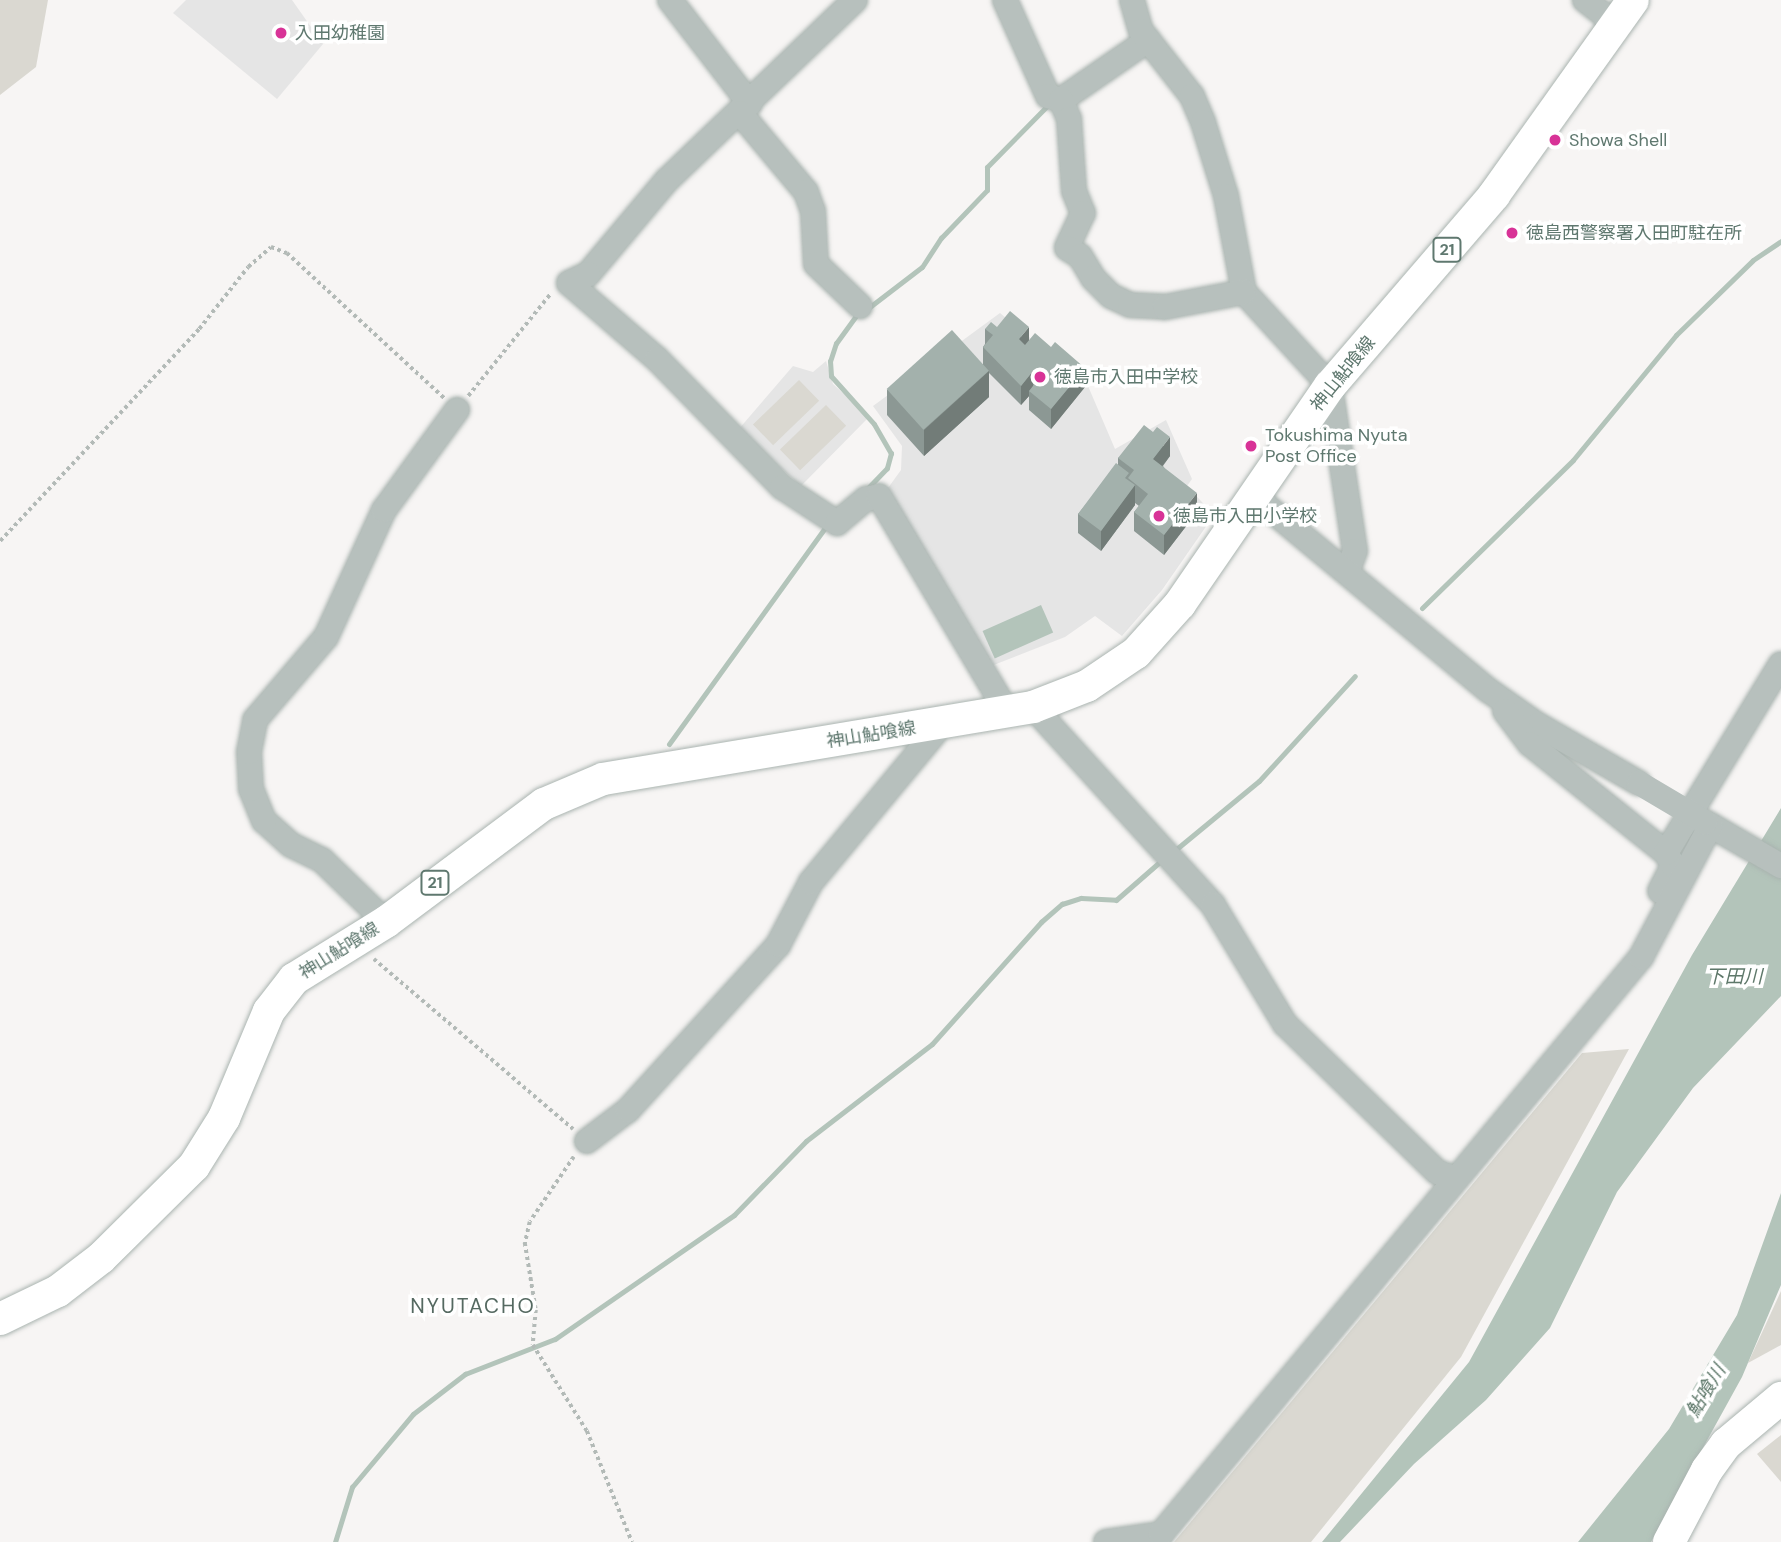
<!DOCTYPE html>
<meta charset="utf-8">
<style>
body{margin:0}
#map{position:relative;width:1781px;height:1542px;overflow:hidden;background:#f7f5f4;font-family:"DM Sans","Noto Sans JP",sans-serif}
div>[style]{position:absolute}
.built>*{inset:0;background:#e5e5e5}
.green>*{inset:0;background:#dad8d1;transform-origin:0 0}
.water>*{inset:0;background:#b3c4ba;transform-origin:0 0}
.stream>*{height:5px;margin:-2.5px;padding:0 2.5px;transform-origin:2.5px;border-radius:2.5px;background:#b3c4ba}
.path>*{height:3.5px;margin-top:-1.75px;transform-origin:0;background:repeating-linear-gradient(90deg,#b3bab7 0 3.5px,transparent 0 7px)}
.roads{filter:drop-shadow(0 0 2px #aab4b0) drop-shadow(0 0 2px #aab4b0)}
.minor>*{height:24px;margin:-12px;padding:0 12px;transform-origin:12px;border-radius:12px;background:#b7c0bd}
.major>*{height:32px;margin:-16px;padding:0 16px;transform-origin:16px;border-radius:16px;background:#fff}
.minor-bridge>*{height:24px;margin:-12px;padding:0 12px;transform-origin:12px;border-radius:12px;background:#b7c0bd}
.wall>*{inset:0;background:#8c9894}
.shaded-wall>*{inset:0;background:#727c78}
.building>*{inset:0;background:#a3b1ac;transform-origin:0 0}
.dots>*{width:19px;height:19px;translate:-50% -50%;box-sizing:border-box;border:4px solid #fff;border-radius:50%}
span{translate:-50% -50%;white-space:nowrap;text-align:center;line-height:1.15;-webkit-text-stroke:7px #fff;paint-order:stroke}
.shield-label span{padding:2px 5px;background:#fff;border:2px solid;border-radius:5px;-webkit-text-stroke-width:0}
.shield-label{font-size:16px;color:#5f786f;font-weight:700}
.poi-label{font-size:18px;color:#5f786f}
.left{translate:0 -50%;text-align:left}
.street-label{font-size:18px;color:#5f786f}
.water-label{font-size:19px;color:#5e786a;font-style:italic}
.quarter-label{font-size:21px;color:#556961;letter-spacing:2px}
</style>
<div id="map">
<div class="built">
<i style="clip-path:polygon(186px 0,292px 0,323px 44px,277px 99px,173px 13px)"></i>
<i style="clip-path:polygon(1000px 313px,1088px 386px,1115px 449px,1166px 420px,1192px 479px,1187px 486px,1214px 515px,1162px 590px,1122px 636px,1095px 616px,1065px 637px,986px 668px,892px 510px,888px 488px,901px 470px,902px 446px,873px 406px)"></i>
<i style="clip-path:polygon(826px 361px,833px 384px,869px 417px,801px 486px,738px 430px,793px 366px,813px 372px)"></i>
</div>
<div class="green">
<i style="clip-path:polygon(0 0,48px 0,36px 67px,0 95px)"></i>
<i style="left:799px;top:380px;width:29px;height:64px;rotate:46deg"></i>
<i style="left:826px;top:405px;width:29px;height:64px;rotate:46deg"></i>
<i style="clip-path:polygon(1629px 1049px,1461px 1357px,1311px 1542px,1174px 1542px,1582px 1053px)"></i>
<i style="clip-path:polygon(1781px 1291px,1781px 1345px,1748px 1363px)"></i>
<i style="clip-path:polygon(1781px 1435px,1781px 1482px,1757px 1454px)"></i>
</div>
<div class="water">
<i style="left:1041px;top:605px;width:30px;height:64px;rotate:66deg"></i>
<i style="clip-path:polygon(1781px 808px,1781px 996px,1693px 1088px,1617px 1192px,1550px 1328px,1486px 1400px,1414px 1464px,1340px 1542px,1322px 1542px,1469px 1362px,1692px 955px)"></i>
<i style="clip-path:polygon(1781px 1193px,1781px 1285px,1742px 1377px,1651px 1542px,1578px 1542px,1669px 1429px,1737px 1315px)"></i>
</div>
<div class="stream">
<i style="left:867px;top:309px;width:69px;rotate:-37.4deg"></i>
<i style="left:922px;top:267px;width:35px;rotate:-57deg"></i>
<i style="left:941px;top:238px;width:66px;rotate:-46.2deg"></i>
<i style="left:987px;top:190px;width:23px;rotate:-90deg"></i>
<i style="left:987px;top:167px;width:87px;rotate:-45.5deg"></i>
<i style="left:858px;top:313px;width:37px;rotate:126deg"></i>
<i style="left:836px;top:343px;width:19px;rotate:108deg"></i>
<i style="left:830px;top:361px;width:15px;rotate:86deg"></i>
<i style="left:831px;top:376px;width:64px;rotate:48.1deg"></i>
<i style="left:874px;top:424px;width:34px;rotate:60deg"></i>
<i style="left:891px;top:453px;width:16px;rotate:105deg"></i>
<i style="left:887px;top:468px;width:28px;rotate:134deg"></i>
<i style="left:1422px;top:608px;width:211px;rotate:-44.4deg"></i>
<i style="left:1573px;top:460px;width:162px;rotate:-50.5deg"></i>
<i style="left:1676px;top:335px;width:107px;rotate:-44.2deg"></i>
<i style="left:1753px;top:260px;width:34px;rotate:-34deg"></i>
<i style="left:669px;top:744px;width:270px;rotate:-54.2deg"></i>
<i style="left:1174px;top:851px;width:110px;rotate:-39.5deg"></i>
<i style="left:1259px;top:781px;width:142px;rotate:-47.6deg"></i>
<i style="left:335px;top:1542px;width:58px;rotate:-72.8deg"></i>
<i style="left:352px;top:1487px;width:95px;rotate:-50.1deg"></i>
<i style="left:413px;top:1414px;width:66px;rotate:-37.6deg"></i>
<i style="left:465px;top:1374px;width:97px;rotate:-21.3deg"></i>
<i style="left:555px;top:1339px;width:218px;rotate:-34.7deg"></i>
<i style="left:734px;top:1215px;width:103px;rotate:-45.8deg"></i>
<i style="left:806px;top:1141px;width:159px;rotate:-37.6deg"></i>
<i style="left:932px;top:1044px;width:164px;rotate:-48.2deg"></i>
<i style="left:1041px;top:922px;width:28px;rotate:-41deg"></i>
<i style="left:1062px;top:904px;width:20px;rotate:-18deg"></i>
<i style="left:1081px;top:898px;width:35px;rotate:3deg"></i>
<i style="left:1116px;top:900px;width:62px;rotate:-41.1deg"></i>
</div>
<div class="path">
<i style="left:468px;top:396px;width:132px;rotate:-51.1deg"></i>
<i style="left:0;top:541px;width:291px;rotate:-46.8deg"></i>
<i style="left:199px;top:329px;width:79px;rotate:-51.7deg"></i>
<i style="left:248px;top:267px;width:30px;rotate:-41deg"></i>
<i style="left:271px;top:247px;width:17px;rotate:21deg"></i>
<i style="left:287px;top:253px;width:214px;rotate:42.7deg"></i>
<i style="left:374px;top:959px;width:262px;rotate:40.5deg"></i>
<i style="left:574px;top:1157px;width:78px;rotate:124.1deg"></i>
<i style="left:530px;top:1222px;width:22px;rotate:103deg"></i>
<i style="left:525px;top:1243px;width:68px;rotate:80.7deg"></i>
<i style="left:536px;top:1310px;width:35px;rotate:95deg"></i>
<i style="left:533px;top:1345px;width:102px;rotate:57.9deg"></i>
<i style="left:587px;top:1431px;width:120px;rotate:67.9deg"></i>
</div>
<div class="roads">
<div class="minor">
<i style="left:670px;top:0;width:131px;rotate:52.4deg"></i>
<i style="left:855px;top:0;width:260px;rotate:136.2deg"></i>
<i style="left:667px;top:180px;width:123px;rotate:130deg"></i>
<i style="left:588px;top:274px;width:21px;rotate:155deg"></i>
<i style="left:569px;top:283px;width:116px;rotate:40.8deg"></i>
<i style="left:657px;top:359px;width:179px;rotate:45.7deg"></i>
<i style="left:782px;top:487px;width:66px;rotate:33.2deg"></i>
<i style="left:837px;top:523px;width:38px;rotate:-40deg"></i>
<i style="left:866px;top:499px;width:13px;rotate:-13deg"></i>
<i style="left:879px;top:496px;width:251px;rotate:59.3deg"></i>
<i style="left:1005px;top:0;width:105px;rotate:65.9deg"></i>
<i style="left:1048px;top:96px;width:14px;rotate:17deg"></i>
<i style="left:1061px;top:100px;width:106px;rotate:-34.6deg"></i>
<i style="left:1132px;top:0;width:32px;rotate:74deg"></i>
<i style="left:1141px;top:31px;width:83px;rotate:51.9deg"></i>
<i style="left:1192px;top:96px;width:28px;rotate:67deg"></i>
<i style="left:1203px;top:122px;width:77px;rotate:72.7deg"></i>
<i style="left:1226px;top:196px;width:98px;rotate:79.4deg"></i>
<i style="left:1244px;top:292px;width:127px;rotate:47.5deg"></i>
<i style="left:1330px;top:386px;width:167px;rotate:81.4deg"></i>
<i style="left:1355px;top:551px;width:20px;rotate:110deg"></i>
<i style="left:1585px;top:0;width:41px;rotate:38deg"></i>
<i style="left:1061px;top:100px;width:21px;rotate:67deg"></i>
<i style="left:1069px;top:119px;width:72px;rotate:86deg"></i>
<i style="left:1074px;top:191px;width:24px;rotate:68deg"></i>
<i style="left:1083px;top:213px;width:38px;rotate:115deg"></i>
<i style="left:1067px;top:248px;width:15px;rotate:32deg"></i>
<i style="left:1080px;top:256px;width:26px;rotate:59deg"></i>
<i style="left:1093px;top:278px;width:25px;rotate:45deg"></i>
<i style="left:1111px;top:296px;width:21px;rotate:25deg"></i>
<i style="left:1130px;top:305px;width:35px;rotate:3deg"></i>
<i style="left:1165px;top:307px;width:80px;rotate:-10.8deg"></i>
<i style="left:740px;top:113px;width:103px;rotate:50.1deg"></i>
<i style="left:806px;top:192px;width:20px;rotate:70deg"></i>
<i style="left:813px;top:211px;width:53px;rotate:86.8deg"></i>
<i style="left:816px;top:264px;width:61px;rotate:43.7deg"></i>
<i style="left:1253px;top:495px;width:305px;rotate:39.7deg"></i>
<i style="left:1488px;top:690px;width:61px;rotate:35deg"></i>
<i style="left:1538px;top:725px;width:116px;rotate:29.9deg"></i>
<i style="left:1033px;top:707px;width:268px;rotate:47.7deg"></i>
<i style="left:1213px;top:905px;width:139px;rotate:58.8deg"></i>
<i style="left:1285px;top:1024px;width:212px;rotate:44.2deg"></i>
<i style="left:1437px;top:1172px;width:18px;rotate:19deg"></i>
<i style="left:1505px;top:711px;width:41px;rotate:52.9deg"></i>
<i style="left:1530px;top:744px;width:174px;rotate:38.7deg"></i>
<i style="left:1705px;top:822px;width:88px;rotate:30.1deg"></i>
<i style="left:1660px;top:891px;width:29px;rotate:-63deg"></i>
<i style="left:1673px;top:865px;width:14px;rotate:-120deg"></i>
<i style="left:1666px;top:853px;width:221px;rotate:-58.7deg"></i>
<i style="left:386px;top:922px;width:89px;rotate:-135.9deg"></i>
<i style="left:322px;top:860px;width:34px;rotate:-154deg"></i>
<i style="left:291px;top:845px;width:36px;rotate:-138deg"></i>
<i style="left:264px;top:821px;width:35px;rotate:-112deg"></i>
<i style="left:251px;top:789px;width:37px;rotate:-93deg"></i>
<i style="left:249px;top:752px;width:33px;rotate:-79deg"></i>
<i style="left:255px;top:720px;width:109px;rotate:-49.5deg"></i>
<i style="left:326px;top:637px;width:140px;rotate:-65.5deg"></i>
<i style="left:384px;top:510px;width:124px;rotate:-53.9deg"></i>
<i style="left:587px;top:1141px;width:51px;rotate:-37.1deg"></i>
<i style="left:628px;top:1110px;width:223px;rotate:-47.7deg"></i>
<i style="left:778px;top:945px;width:71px;rotate:-62.4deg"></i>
<i style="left:811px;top:882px;width:207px;rotate:-50.3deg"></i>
<i style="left:1106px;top:1542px;width:56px;rotate:-8.3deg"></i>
<i style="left:1161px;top:1534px;width:751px;rotate:-50.24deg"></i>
<i style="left:1641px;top:957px;width:149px;rotate:-62.1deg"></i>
</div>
<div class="major">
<i style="left:0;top:1319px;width:64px;rotate:-25.8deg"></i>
<i style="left:58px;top:1291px;width:54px;rotate:-37.5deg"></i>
<i style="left:101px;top:1258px;width:131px;rotate:-44.7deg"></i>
<i style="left:194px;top:1166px;width:57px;rotate:-58deg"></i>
<i style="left:224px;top:1118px;width:116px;rotate:-67.2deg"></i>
<i style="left:269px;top:1011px;width:41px;rotate:-52deg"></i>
<i style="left:294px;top:979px;width:108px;rotate:-31.8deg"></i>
<i style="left:386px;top:922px;width:197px;rotate:-36.8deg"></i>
<i style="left:544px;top:804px;width:64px;rotate:-23deg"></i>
<i style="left:603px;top:779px;width:436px;rotate:-9.5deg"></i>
<i style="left:1033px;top:707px;width:58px;rotate:-21.3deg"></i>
<i style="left:1087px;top:686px;width:59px;rotate:-34deg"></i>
<i style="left:1136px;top:653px;width:66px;rotate:-48.1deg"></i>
<i style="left:1180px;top:604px;width:265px;rotate:-55.5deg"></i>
<i style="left:1330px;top:386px;width:252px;rotate:-49.3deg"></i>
<i style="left:1494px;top:195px;width:239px;rotate:-54.5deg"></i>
<i style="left:1669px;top:1542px;width:81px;rotate:-62.2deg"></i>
<i style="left:1707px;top:1470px;width:32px;rotate:-54deg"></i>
<i style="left:1726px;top:1444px;width:72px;rotate:-39.9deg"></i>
</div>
</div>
<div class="minor-bridge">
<i style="left:1639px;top:783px;width:77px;rotate:30.6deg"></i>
</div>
<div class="wall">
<i style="clip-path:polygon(997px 327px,1029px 340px,1085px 387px,1051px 429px,1029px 410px,1029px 396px,1021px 405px,989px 373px,989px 397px,924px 456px,887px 415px,887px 390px,983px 364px,983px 347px,985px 344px,985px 329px)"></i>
<i style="clip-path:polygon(1153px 432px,1170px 456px,1163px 466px,1197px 512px,1164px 555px,1134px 531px,1134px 512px,1139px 506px,1135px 503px,1135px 505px,1101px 551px,1078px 533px,1078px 514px,1118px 465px,1118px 458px)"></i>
</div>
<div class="shaded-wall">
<i style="clip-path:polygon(1029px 327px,1029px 346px,1019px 359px,1019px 339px)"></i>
<i style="clip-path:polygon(1085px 368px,1085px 387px,1051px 429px,1051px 409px)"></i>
<i style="clip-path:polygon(989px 371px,989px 397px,924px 456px,924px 430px)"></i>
<i style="clip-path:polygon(1033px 371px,1033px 391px,1029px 391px,1029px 396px,1021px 405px,1021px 386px)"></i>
<i style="clip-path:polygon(1170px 437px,1170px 456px,1153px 478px,1153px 459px)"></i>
<i style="clip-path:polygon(1135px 485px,1135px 505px,1101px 551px,1101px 531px)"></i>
<i style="clip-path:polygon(1197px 493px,1197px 512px,1164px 555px,1164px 535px)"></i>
</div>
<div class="building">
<i style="clip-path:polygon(1010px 311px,1029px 327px,1019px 339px,1025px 345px,1035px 333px,1051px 347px,1055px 342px,1085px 368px,1051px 409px,1029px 391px,1040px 377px,1033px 371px,1021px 386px,983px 347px,993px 335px,985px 329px,991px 322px,997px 327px)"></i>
<i style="left:952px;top:330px;width:55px;height:88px;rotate:48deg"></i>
<i style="clip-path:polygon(1144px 425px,1153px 432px,1157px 427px,1170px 437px,1153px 459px,1197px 493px,1164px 535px,1134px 512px,1148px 494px,1128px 478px,1134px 470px,1118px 458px)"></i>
<i style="clip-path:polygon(1116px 463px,1129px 473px,1125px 478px,1135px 485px,1101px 531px,1078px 514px)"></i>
</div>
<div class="dots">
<i style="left:281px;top:33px;background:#d83397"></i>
<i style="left:1555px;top:140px;background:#d83397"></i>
<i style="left:1512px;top:233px;background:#d83397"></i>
<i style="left:1040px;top:377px;background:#d83397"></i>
<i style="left:1251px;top:446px;background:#d83397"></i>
<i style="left:1159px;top:516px;background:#d83397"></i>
</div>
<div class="shield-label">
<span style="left:1447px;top:250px">21</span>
<span style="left:435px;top:883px">21</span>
</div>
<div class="poi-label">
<span class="left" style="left:295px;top:33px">入田幼稚園</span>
<span class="left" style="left:1569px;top:140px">Showa Shell</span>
<span class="left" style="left:1526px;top:233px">徳島西警察署入田町駐在所</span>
<span class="left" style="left:1054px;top:377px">徳島市入田中学校</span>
<span class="left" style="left:1265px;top:446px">Tokushima Nyuta<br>Post Office</span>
<span class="left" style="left:1173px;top:516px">徳島市入田小学校</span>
</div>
<div class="street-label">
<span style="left:1343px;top:374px;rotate:-51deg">神山鮎喰線</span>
<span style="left:871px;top:735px;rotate:-9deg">神山鮎喰線</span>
<span style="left:339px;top:951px;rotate:-32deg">神山鮎喰線</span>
</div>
<div class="water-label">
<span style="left:1734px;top:977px">下田川</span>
<span style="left:1706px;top:1391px;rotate:-59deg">鮎喰川</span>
</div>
<div class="quarter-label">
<span style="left:473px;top:1306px">NYUTACHO</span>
</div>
</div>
